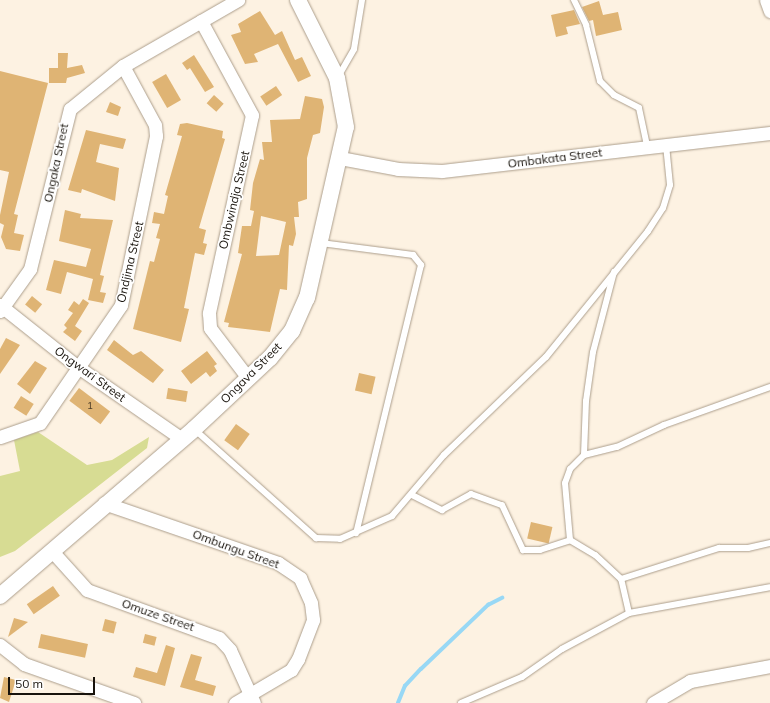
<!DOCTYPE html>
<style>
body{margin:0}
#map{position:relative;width:770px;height:703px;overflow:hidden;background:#fdf2e2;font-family:Mulish,sans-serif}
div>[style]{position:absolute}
.green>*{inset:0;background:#d7dc93}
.stream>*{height:3.5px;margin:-1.75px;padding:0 1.75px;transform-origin:1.75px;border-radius:1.75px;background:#98d8f5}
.building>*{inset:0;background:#dfb474;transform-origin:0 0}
.roads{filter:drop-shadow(0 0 1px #ac9e8c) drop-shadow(0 0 1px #ac9e8c)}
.service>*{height:6px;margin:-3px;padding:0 3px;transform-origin:3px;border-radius:3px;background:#fff}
.minor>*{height:13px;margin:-6.5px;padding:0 6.5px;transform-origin:6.5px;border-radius:6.5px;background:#fff}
.tertiary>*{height:16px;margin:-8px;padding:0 8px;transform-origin:8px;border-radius:8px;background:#fff}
span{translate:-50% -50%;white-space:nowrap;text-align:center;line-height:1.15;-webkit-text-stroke:3.5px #fff;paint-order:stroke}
.number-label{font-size:10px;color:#4a3b26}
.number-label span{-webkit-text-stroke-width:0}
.street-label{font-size:12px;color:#18130c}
.scale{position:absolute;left:8px;top:677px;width:87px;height:18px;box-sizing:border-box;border:2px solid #18130c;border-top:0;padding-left:5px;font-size:12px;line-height:14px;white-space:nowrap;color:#18130c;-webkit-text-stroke:3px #fff;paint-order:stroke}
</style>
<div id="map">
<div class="green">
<i style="clip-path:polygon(38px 432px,87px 465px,112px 460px,149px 437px,147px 448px,15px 551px,0 557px,0 476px,20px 471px,14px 440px)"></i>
</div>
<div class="stream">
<i style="left:398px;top:703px;width:18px;rotate:-68deg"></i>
<i style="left:405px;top:686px;width:23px;rotate:-47deg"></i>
<i style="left:421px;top:669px;width:93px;rotate:-43.7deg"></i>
<i style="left:488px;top:605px;width:16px;rotate:-27deg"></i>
</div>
<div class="building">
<i style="clip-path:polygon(599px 1px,603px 15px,618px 12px,622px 30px,596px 36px,593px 20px,589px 21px,582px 7px)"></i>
<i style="clip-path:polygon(574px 10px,580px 24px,566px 27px,568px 34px,556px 37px,551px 15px)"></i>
<i style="clip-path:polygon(260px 11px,275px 35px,282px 31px,295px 60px,302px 57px,311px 76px,298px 82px,278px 44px,254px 54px,258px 62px,245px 64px,231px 35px,241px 32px,238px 24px)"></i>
<i style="clip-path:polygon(58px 53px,68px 53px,67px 68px,82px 65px,85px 73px,67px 78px,66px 83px,49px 83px,49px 68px,58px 68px)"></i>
<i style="clip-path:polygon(194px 55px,214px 87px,205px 92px,190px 68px,187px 70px,182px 63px)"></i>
<i style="clip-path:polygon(0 71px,48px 83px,14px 214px,18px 215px,14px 233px,24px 235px,20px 251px,6px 249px,1px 237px,4px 225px,0 223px,0 215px,9px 172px,0 170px)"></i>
<i style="left:166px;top:74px;width:30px;height:16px;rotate:60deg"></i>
<i style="left:276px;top:86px;width:11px;height:19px;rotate:56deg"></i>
<i style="left:214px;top:95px;width:13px;height:11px;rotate:42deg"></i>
<i style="clip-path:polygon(evenodd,305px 96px,322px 99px,324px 107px,320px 133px,313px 135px,307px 158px,307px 199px,298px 202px,299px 217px,294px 217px,296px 234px,293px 246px,289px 245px,287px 290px,280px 289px,270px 332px,228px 327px,229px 323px,224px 322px,242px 254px,238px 253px,242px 226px,251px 226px,254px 211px,250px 210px,253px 183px,260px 159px,264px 160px,262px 142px,272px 142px,270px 120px,300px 119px,305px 96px,261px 216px,286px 222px,279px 255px,256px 256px,261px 216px)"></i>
<i style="clip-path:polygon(110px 102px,121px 107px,118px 116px,106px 112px)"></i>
<i style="clip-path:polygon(187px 123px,223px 131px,222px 138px,225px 139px,199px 228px,206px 230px,203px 243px,207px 244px,204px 255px,195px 253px,184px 308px,189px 309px,181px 342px,133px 329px,150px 261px,154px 262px,160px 239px,156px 238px,160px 224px,152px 223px,154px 212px,164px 214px,168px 196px,165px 195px,182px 136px,177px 135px,180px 124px)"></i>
<i style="clip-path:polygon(86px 130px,126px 139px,123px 149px,100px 144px,96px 162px,119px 168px,115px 201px,82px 189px,81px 193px,68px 190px)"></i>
<i style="clip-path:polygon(65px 210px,81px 214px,80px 218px,113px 220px,100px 275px,104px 276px,100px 292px,106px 293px,103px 303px,88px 300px,93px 279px,67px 272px,61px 294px,46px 290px,54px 260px,86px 267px,91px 249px,59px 241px)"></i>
<i style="left:32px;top:296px;width:13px;height:11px;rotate:39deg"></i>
<i style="clip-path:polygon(83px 299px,89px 303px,75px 326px,82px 331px,75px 341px,63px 332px,67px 328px,64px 325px,73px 313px,68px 310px,74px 301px,79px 305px)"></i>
<i style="clip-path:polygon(6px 338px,20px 345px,0 374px,0 349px)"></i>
<i style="clip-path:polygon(114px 340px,133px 355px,141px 351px,164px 370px,153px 383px,150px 381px,107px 350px)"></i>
<i style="clip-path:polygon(207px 351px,217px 364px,214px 366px,217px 371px,210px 377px,206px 372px,191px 384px,181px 371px)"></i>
<i style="clip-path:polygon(35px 361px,47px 368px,30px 394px,17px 384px)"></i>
<i style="left:359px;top:373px;width:17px;height:18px;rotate:13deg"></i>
<i style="left:79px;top:388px;width:39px;height:16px;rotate:37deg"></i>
<i style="left:168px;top:388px;width:20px;height:11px;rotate:9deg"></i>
<i style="left:21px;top:396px;width:15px;height:14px;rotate:32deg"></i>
<i style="left:236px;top:424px;width:17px;height:20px;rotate:36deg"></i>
<i style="left:531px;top:522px;width:22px;height:17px;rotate:13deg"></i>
<i style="left:53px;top:586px;width:12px;height:32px;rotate:55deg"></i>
<i style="clip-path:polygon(14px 618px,28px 622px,8px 637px)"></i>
<i style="left:105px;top:619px;width:12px;height:12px;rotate:14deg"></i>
<i style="left:41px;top:634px;width:48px;height:14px;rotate:12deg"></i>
<i style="left:145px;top:634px;width:12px;height:9px;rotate:14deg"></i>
<i style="clip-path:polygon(166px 645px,175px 648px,165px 686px,133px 677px,136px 667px,157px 673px)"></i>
<i style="clip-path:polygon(191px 654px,202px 657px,195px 680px,216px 686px,213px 696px,180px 687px)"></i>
<i style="clip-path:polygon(4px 677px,16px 680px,9px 702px,0 698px)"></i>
</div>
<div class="roads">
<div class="service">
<i style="left:574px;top:0;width:28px;rotate:64deg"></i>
<i style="left:586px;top:25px;width:58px;rotate:76deg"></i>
<i style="left:600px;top:81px;width:20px;rotate:45deg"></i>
<i style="left:614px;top:95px;width:28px;rotate:27deg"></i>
<i style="left:639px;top:108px;width:40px;rotate:78deg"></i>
<i style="left:338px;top:77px;width:32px;rotate:-60deg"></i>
<i style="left:354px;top:49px;width:50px;rotate:-80.7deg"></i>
<i style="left:321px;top:243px;width:93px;rotate:7.4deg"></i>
<i style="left:413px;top:255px;width:13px;rotate:51deg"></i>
<i style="left:421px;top:265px;width:276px;rotate:103.6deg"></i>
<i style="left:194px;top:429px;width:164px;rotate:41.8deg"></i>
<i style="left:316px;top:538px;width:24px;rotate:2deg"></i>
<i style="left:340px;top:539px;width:57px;rotate:-23.9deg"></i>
<i style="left:392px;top:516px;width:80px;rotate:-49.6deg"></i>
<i style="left:444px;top:455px;width:141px;rotate:-43.9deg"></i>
<i style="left:546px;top:357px;width:162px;rotate:-51deg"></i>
<i style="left:648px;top:231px;width:27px;rotate:-57deg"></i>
<i style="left:663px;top:208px;width:24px;rotate:-73deg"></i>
<i style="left:670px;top:185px;width:40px;rotate:-95.7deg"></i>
<i style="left:584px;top:455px;width:54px;rotate:-87.9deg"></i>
<i style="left:586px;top:401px;width:49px;rotate:-81.9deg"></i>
<i style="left:593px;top:352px;width:83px;rotate:-75.3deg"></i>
<i style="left:412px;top:495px;width:34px;rotate:27deg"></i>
<i style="left:442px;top:510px;width:33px;rotate:-29deg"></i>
<i style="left:471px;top:494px;width:33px;rotate:20deg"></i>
<i style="left:502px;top:505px;width:50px;rotate:65deg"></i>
<i style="left:523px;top:550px;width:17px"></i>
<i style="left:540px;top:550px;width:32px;rotate:-18deg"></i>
<i style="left:621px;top:579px;width:103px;rotate:-17.6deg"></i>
<i style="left:719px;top:548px;width:29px"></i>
<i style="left:748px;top:548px;width:23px;rotate:-13deg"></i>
<i style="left:629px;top:613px;width:35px;rotate:-103deg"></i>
<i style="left:621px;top:579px;width:35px;rotate:-137deg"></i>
<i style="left:595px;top:555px;width:29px;rotate:-149deg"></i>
<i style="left:570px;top:540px;width:57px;rotate:-95deg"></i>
<i style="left:565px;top:483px;width:15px;rotate:-70deg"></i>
<i style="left:570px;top:469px;width:20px;rotate:-45deg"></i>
<i style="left:584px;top:455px;width:34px;rotate:-14deg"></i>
<i style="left:617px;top:447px;width:52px;rotate:-25.1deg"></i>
<i style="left:664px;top:425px;width:113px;rotate:-19.7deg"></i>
<i style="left:461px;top:703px;width:66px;rotate:-23.1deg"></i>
<i style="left:522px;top:677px;width:49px;rotate:-35deg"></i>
<i style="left:562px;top:649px;width:76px;rotate:-28.2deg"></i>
<i style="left:629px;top:613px;width:143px;rotate:-10.4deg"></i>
</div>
<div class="minor">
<i style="left:766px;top:0;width:12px;rotate:70deg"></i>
<i style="left:201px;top:21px;width:107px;rotate:61.5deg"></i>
<i style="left:252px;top:115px;width:203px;rotate:102.3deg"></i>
<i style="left:209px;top:313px;width:15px;rotate:86deg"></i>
<i style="left:210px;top:328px;width:63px;rotate:52.8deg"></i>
<i style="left:340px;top:158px;width:59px;rotate:10.7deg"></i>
<i style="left:398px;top:169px;width:44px;rotate:2.6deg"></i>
<i style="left:442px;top:171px;width:330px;rotate:-6.6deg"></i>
<i style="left:0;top:305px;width:100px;rotate:38.5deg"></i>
<i style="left:78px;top:367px;width:126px;rotate:34.7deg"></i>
<i style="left:0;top:311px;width:52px;rotate:-54.5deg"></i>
<i style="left:30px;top:269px;width:165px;rotate:-76deg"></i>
<i style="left:70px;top:109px;width:68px;rotate:-39.1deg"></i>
<i style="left:123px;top:66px;width:133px;rotate:-29.9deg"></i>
<i style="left:0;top:437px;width:42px;rotate:-19.3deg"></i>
<i style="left:40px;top:423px;width:143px;rotate:-55.5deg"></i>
<i style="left:121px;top:305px;width:173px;rotate:-78.3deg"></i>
<i style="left:156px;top:136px;width:11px;rotate:-95deg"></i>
<i style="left:155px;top:125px;width:67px;rotate:-118.5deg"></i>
<i style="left:104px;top:503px;width:184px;rotate:19deg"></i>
<i style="left:278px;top:563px;width:27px;rotate:34deg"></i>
<i style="left:300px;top:578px;width:27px;rotate:66deg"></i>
<i style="left:311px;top:603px;width:17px;rotate:83deg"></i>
<i style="left:313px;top:620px;width:42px;rotate:111deg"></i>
<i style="left:298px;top:659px;width:13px;rotate:122deg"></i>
<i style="left:291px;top:670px;width:65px;rotate:149.5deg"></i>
<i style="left:51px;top:550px;width:54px;rotate:48deg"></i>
<i style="left:87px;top:590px;width:140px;rotate:20deg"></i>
<i style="left:219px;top:638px;width:16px;rotate:47deg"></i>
<i style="left:230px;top:650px;width:58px;rotate:65.6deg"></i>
<i style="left:0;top:645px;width:31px;rotate:38deg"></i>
<i style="left:24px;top:664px;width:117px;rotate:19.5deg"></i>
<i style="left:653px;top:703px;width:43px;rotate:-30.7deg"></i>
<i style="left:690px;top:681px;width:81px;rotate:-10.6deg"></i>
</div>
<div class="tertiary">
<i style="left:0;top:596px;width:256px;rotate:-40.7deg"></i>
<i style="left:194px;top:429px;width:104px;rotate:-43.1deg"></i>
<i style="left:270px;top:358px;width:35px;rotate:-51deg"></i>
<i style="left:292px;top:331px;width:36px;rotate:-66deg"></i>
<i style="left:307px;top:298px;width:175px;rotate:-77.2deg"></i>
<i style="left:346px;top:127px;width:50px;rotate:-100.4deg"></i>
<i style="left:337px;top:78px;width:87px;rotate:-116.6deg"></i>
</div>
</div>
<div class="number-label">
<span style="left:90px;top:406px">1</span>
</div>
<div class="street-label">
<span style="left:555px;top:158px;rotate:-7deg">Ombakata Street</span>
<span style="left:56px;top:163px;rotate:-78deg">Ongaka Street</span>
<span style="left:234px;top:200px;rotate:-77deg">Ombwindja Street</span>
<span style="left:130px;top:262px;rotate:-77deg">Ondjima Street</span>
<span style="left:251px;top:373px;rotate:-45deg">Ongava Street</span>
<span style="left:90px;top:374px;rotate:36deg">Ongwari Street</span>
<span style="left:236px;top:549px;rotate:20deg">Ombungu Street</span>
<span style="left:158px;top:615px;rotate:19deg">Omuze Street</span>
</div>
<div class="scale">50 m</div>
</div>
